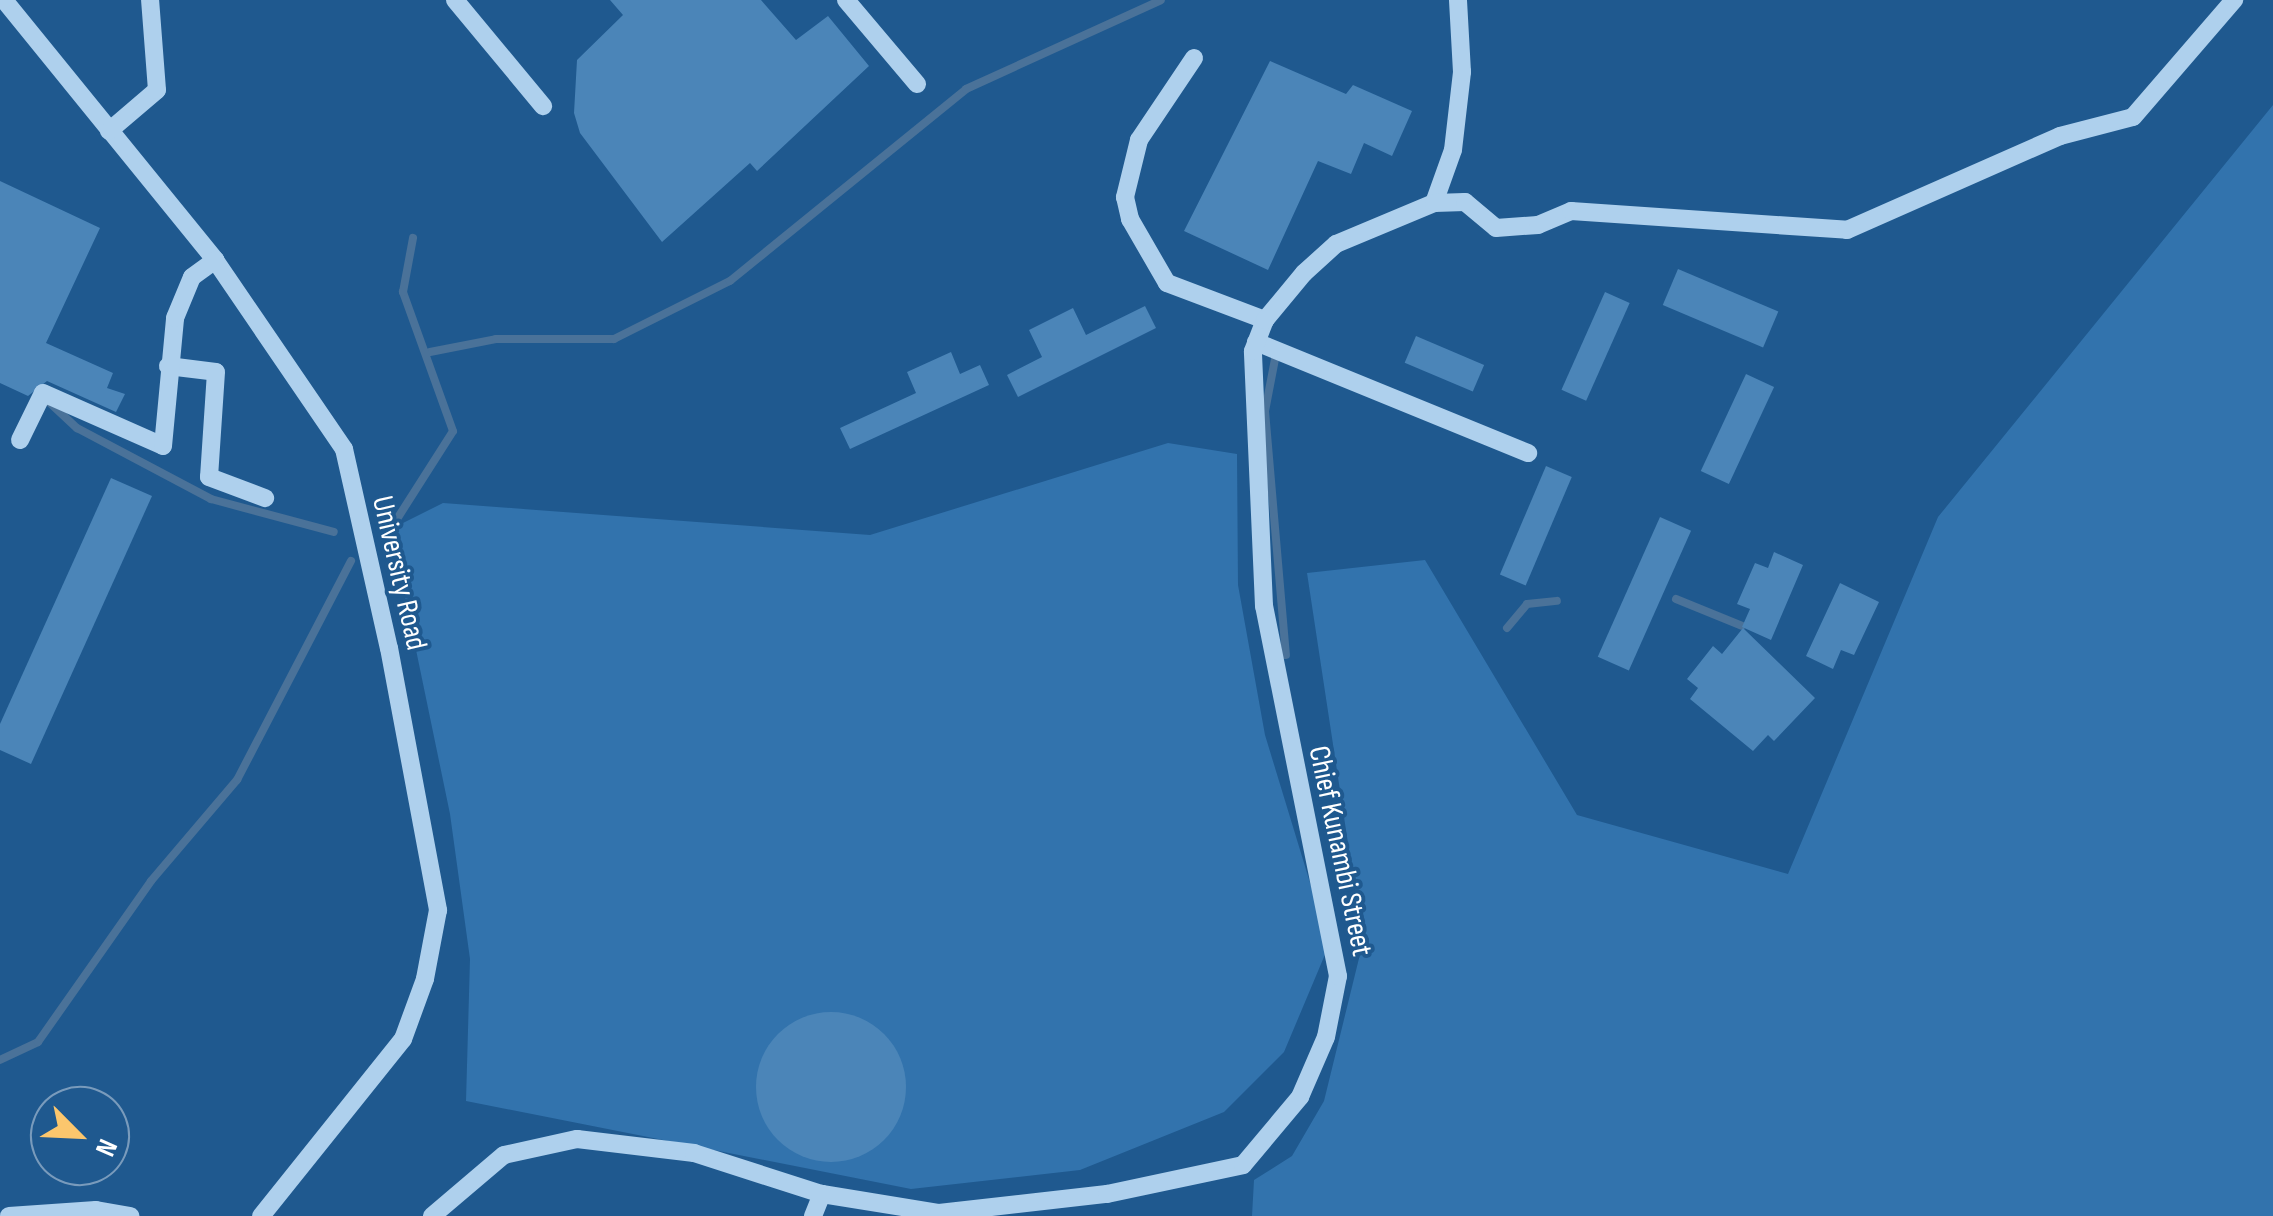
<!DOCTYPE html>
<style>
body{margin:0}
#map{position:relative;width:2273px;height:1216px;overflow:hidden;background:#1f598f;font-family:"Sofia Sans Condensed",sans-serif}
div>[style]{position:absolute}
.green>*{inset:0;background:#3273ad}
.stream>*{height:8px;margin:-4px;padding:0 4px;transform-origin:4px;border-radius:4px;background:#4a7299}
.building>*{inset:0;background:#4b85b8;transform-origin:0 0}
.round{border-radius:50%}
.minor>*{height:18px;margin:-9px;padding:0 9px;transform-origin:9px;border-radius:9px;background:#aed0ed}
span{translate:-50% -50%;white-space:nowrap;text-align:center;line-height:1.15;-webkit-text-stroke:8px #1f598f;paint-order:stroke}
.street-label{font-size:30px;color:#fff}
.north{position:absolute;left:30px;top:1086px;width:100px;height:100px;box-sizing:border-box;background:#1f598f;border:2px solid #799bbc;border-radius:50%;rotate:114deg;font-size:28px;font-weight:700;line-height:40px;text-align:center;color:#fff}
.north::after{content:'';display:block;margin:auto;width:35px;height:45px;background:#fbc66d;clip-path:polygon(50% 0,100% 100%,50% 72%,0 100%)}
</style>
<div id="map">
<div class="green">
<i style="clip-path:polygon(2273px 105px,2273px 1216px,1252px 1216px,1254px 1180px,1292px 1156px,1324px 1101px,1363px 942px,1307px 573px,1425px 560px,1577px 815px,1788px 874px,1938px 517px)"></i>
<i style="clip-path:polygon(1168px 443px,1237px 454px,1238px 585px,1265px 735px,1329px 945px,1284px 1052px,1224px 1112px,1080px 1170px,911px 1189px,466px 1101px,470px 959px,450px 814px,391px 529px,443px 503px,870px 535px)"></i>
</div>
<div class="stream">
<i style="left:430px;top:352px;width:67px;rotate:-11.1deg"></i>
<i style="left:496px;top:339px;width:118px"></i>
<i style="left:614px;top:339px;width:130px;rotate:-26.6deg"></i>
<i style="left:730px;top:281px;width:304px;rotate:-39.1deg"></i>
<i style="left:966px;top:89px;width:214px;rotate:-24.5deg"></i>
<i style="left:1276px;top:354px;width:58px;rotate:100.9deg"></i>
<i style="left:1265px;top:411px;width:245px;rotate:85.1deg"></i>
<i style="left:50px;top:403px;width:37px;rotate:43deg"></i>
<i style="left:77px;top:428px;width:152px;rotate:27.9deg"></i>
<i style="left:211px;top:499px;width:127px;rotate:15deg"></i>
<i style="left:397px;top:519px;width:104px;rotate:-57.5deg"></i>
<i style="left:453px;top:431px;width:148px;rotate:-109.8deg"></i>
<i style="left:403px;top:292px;width:55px;rotate:-79.5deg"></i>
<i style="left:1676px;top:599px;width:71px;rotate:22.2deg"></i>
<i style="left:1507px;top:628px;width:31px;rotate:-50deg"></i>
<i style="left:1527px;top:604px;width:30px;rotate:-6deg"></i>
<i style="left:0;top:1060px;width:42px;rotate:-25.3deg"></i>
<i style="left:38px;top:1042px;width:197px;rotate:-54.9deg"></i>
<i style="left:151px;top:881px;width:133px;rotate:-49.6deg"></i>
<i style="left:237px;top:780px;width:247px;rotate:-62.5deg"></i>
</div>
<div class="building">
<i style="clip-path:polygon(610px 0,761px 0,796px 40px,828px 16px,869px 66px,757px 171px,750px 163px,662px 242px,580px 133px,574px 113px,577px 60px,623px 15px)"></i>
<i style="clip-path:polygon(1270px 61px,1346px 94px,1353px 85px,1412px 111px,1392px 156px,1364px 143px,1351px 174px,1318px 161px,1268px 270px,1184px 231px)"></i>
<i style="clip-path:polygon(0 181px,100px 228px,46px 343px,113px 373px,107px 388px,125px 394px,116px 412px,47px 381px,28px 396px,0 383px)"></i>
<i style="left:1678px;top:269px;width:109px;height:39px;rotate:23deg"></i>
<i style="left:1605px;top:292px;width:27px;height:107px;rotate:24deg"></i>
<i style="clip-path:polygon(1145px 306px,1156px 328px,1018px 397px,1007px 375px,1042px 357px,1029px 330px,1073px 308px,1086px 335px)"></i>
<i style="left:1416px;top:336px;width:74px;height:29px;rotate:23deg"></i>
<i style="clip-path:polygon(951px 352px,960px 374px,980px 365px,989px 385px,850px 449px,840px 428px,916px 393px,907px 372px)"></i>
<i style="left:1746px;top:374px;width:31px;height:107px;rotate:25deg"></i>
<i style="left:1546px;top:466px;width:28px;height:118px;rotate:23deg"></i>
<i style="clip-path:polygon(111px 478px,152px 496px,31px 764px,0 750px,0 724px)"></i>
<i style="left:1660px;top:517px;width:34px;height:153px;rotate:24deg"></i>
<i style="clip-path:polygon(1774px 552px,1803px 565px,1771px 640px,1742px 627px,1750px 609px,1737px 604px,1755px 563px,1768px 568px)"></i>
<i style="clip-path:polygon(1840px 583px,1879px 602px,1854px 655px,1841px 650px,1833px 669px,1806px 656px)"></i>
<i style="clip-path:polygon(1743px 628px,1815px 698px,1774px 741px,1768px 735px,1753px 751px,1690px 699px,1698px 688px,1687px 679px,1713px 646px,1722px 654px)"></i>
<i class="round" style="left:756px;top:1012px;width:150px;height:150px"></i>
</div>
<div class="minor">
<i style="left:4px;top:0;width:335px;rotate:50.9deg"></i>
<i style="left:215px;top:260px;width:229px;rotate:55.7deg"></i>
<i style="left:344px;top:449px;width:204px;rotate:77.3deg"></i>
<i style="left:389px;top:648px;width:267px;rotate:79.4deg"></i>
<i style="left:438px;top:910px;width:70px;rotate:100.7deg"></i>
<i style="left:425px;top:979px;width:64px;rotate:110.1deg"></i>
<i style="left:403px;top:1039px;width:227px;rotate:128.7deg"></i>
<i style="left:455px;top:0;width:138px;rotate:50.3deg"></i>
<i style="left:846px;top:0;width:110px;rotate:49.8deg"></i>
<i style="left:1194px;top:58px;width:99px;rotate:123.9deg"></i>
<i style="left:1139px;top:140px;width:59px;rotate:103.8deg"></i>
<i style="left:1125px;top:197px;width:23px;rotate:77deg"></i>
<i style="left:1130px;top:219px;width:74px;rotate:60deg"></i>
<i style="left:1167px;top:283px;width:105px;rotate:20.7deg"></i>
<i style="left:109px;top:131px;width:63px;rotate:-40.5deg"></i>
<i style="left:157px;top:90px;width:90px;rotate:-94.4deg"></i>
<i style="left:1434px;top:203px;width:56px;rotate:-70.3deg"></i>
<i style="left:1453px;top:150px;width:79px;rotate:-83.4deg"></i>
<i style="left:1462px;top:72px;width:72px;rotate:-93.2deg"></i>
<i style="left:1256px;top:342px;width:294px;rotate:22.2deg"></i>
<i style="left:168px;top:366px;width:48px;rotate:7.1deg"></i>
<i style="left:216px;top:372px;width:105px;rotate:93.8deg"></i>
<i style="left:209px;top:477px;width:60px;rotate:20.6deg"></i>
<i style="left:20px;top:440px;width:52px;rotate:-63.9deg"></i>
<i style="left:43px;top:393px;width:131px;rotate:23.8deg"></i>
<i style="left:163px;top:446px;width:129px;rotate:-84.6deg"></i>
<i style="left:175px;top:318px;width:44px;rotate:-67.5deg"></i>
<i style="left:192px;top:277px;width:29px;rotate:-36deg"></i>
<i style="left:9px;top:1216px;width:87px;rotate:-3.9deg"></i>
<i style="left:96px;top:1210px;width:35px;rotate:10deg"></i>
<i style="left:432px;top:1216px;width:94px;rotate:-40.3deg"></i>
<i style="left:504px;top:1155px;width:75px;rotate:-12.4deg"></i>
<i style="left:577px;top:1139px;width:118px;rotate:6.8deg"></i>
<i style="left:694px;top:1153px;width:134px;rotate:17.8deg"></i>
<i style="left:822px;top:1194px;width:119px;rotate:9.2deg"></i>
<i style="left:939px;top:1213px;width:169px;rotate:-6.5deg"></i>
<i style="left:1107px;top:1194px;width:139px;rotate:-12deg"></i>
<i style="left:1243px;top:1165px;width:89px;rotate:-50deg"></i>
<i style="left:1300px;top:1097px;width:65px;rotate:-66.6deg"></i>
<i style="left:1326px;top:1037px;width:62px;rotate:-78.9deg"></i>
<i style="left:1338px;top:976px;width:377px;rotate:-101.3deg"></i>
<i style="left:1264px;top:606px;width:255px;rotate:-92.5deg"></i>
<i style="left:1253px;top:351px;width:33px;rotate:-69deg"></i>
<i style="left:1265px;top:320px;width:61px;rotate:-50.3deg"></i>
<i style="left:1304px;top:273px;width:43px;rotate:-42.2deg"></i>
<i style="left:1336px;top:244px;width:106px;rotate:-22.7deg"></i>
<i style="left:1434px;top:203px;width:31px;rotate:-2deg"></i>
<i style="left:1465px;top:202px;width:40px;rotate:40deg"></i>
<i style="left:1496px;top:228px;width:42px;rotate:-4.1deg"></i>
<i style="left:1538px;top:225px;width:36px;rotate:-23deg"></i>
<i style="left:1571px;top:211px;width:277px;rotate:3.9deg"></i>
<i style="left:1847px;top:230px;width:233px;rotate:-23.8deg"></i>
<i style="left:2060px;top:136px;width:75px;rotate:-14.6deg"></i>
<i style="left:2133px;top:117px;width:155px;rotate:-49.2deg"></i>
<i style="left:813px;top:1216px;width:24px;rotate:-68deg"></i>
</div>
<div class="street-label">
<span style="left:399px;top:573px;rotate:77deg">University Road</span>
<span style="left:1340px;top:851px;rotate:78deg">Chief Kunambi Street</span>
</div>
<div class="north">N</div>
</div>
